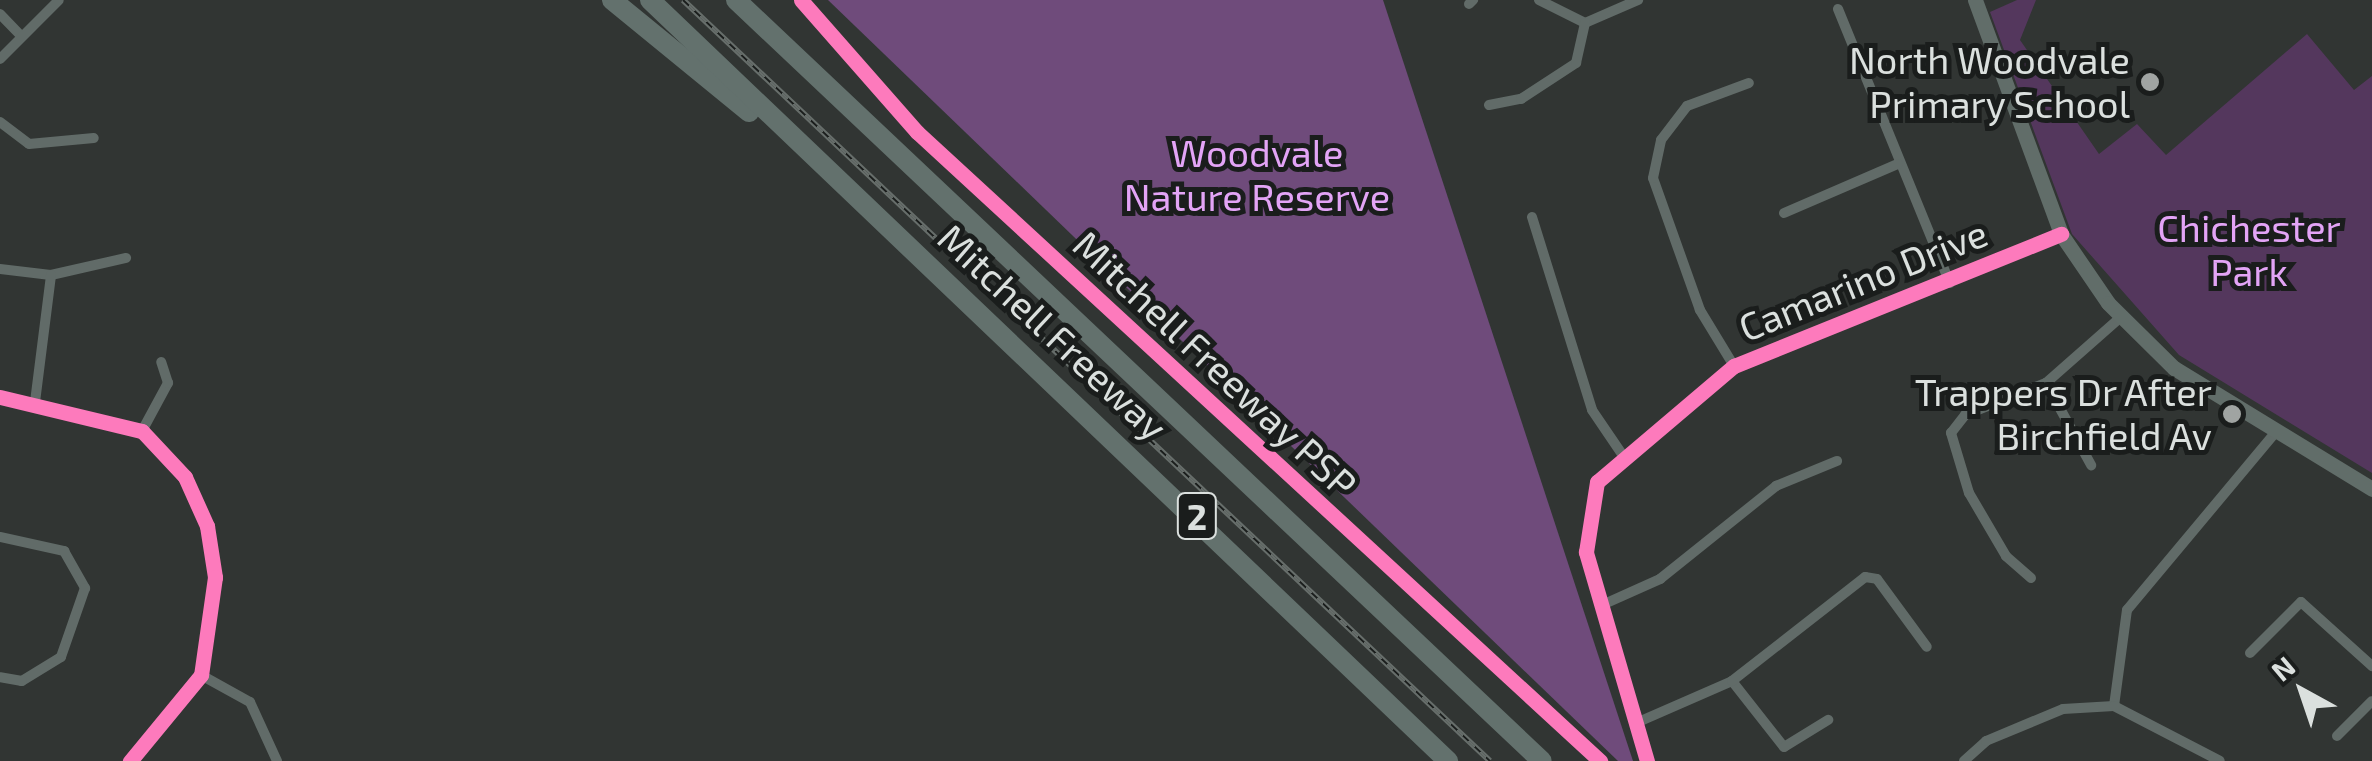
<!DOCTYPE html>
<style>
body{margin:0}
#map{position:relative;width:2372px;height:761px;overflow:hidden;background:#313533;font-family:"Exo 2",sans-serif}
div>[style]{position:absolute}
.green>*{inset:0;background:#54375d}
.forest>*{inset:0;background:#6f4b7b}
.minor>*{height:10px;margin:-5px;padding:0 5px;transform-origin:5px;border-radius:5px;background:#616b68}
.secondary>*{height:15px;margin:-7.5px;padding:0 7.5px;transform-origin:7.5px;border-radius:7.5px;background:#616d69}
.motorway>*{height:20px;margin:-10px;padding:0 10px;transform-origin:10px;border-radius:10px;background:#63716d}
.rail>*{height:6px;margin-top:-3px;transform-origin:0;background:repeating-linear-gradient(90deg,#1a1d1c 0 8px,#676e6b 0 16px);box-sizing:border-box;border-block:2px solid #676e6b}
.cycleway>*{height:15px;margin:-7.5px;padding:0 7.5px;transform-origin:7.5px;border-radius:7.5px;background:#fd7abc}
.dots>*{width:28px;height:28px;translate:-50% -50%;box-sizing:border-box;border:5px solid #1a1d1c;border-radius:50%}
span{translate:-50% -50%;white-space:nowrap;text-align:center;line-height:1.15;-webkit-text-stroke:10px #1a1d1c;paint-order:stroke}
.shield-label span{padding:2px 8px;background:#1a1d1c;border:2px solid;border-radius:8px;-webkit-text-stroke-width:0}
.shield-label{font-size:35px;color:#dbe0de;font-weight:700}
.poi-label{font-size:38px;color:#dbe0de}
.right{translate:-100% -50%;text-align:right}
.park-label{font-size:38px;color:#e3a4f6}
.street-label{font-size:38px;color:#dbe0de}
.north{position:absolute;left:2252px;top:641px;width:100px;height:100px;-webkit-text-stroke:8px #1a1d1c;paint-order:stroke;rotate:320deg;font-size:28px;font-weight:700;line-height:40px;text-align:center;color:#dbe0de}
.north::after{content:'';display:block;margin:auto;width:35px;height:45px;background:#dbe0de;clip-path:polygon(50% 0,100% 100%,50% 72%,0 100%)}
</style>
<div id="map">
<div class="green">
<i style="clip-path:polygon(2017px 0,2036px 0,2020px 40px,2099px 154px,2137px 124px,2166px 155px,2307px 34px,2354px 90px,2372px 76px,2372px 473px,2179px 355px,2072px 234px,1990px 12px)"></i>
</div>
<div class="forest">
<i style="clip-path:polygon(828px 0,1383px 0,1633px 761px,1618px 761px)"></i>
</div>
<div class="minor">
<i style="left:1539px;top:0;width:51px;rotate:26.6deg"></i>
<i style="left:1585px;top:23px;width:58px;rotate:-23.5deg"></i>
<i style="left:1469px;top:4px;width:6px;rotate:-45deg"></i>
<i style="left:1838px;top:9px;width:296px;rotate:67.8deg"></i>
<i style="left:0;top:14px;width:29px;rotate:46deg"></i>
<i style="left:0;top:59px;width:83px;rotate:-45deg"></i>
<i style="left:1489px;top:105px;width:33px;rotate:-11deg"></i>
<i style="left:1521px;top:99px;width:66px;rotate:-33.2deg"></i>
<i style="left:1576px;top:63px;width:41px;rotate:-77.3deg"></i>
<i style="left:0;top:122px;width:36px;rotate:37deg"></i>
<i style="left:29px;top:144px;width:65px;rotate:-5.3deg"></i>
<i style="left:1784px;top:213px;width:124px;rotate:-23.3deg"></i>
<i style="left:1532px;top:217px;width:202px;rotate:72.7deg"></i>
<i style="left:1592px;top:410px;width:57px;rotate:55.8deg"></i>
<i style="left:0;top:269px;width:51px;rotate:6.7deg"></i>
<i style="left:51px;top:275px;width:77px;rotate:-12.8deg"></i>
<i style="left:1734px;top:366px;width:66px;rotate:-121.3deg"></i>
<i style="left:1700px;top:310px;width:140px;rotate:-109.6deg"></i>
<i style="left:1653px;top:178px;width:39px;rotate:-78deg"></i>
<i style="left:1661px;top:140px;width:43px;rotate:-52.6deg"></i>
<i style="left:1687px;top:106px;width:66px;rotate:-20.4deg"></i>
<i style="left:2046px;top:383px;width:94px;rotate:61.2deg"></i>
<i style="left:0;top:397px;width:146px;rotate:13.5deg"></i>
<i style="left:142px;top:431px;width:63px;rotate:46.9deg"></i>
<i style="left:185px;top:477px;width:54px;rotate:65.8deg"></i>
<i style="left:207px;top:526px;width:52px;rotate:81.1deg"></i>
<i style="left:215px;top:577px;width:99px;rotate:98.1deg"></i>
<i style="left:201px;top:675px;width:112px;rotate:129.5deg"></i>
<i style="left:35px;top:402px;width:128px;rotate:-82.8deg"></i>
<i style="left:142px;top:431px;width:55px;rotate:-61.6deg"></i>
<i style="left:168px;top:383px;width:22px;rotate:-108deg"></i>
<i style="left:0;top:537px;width:66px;rotate:12.3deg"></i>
<i style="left:64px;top:551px;width:43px;rotate:60.4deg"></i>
<i style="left:85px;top:588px;width:73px;rotate:109.2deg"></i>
<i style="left:61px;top:657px;width:46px;rotate:148.4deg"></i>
<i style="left:22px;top:681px;width:22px;rotate:-170deg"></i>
<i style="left:2031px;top:578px;width:33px;rotate:-139deg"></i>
<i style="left:2006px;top:556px;width:73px;rotate:-120.4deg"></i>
<i style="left:1969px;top:493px;width:63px;rotate:-106.7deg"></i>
<i style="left:1951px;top:433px;width:23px;rotate:-52deg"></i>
<i style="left:1965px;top:415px;width:87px;rotate:-21.6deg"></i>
<i style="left:2046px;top:383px;width:101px;rotate:-41.4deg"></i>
<i style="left:1602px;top:605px;width:64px;rotate:-24.1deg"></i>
<i style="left:1660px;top:579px;width:149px;rotate:-38.7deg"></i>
<i style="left:1776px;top:486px;width:66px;rotate:-22.3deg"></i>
<i style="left:2250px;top:653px;width:72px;rotate:-45deg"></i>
<i style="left:2301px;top:602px;width:96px;rotate:42deg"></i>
<i style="left:201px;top:675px;width:56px;rotate:28.9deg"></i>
<i style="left:250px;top:702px;width:65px;rotate:65.4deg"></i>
<i style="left:1732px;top:681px;width:84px;rotate:51.8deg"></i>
<i style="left:1784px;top:747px;width:52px;rotate:-31.5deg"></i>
<i style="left:2114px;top:706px;width:97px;rotate:-82.3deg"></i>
<i style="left:2127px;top:610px;width:231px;rotate:-50.1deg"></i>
<i style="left:1636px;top:723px;width:105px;rotate:-23.6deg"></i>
<i style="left:1732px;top:681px;width:169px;rotate:-38deg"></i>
<i style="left:1865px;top:577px;width:12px;rotate:9deg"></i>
<i style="left:1877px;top:579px;width:84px;rotate:53.7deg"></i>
<i style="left:2337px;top:736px;width:49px;rotate:-45deg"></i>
<i style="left:1647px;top:761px;width:218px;rotate:-106.3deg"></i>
<i style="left:1586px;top:552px;width:71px;rotate:-81.1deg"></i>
<i style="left:1597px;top:482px;width:180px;rotate:-40.3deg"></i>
<i style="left:1734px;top:366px;width:353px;rotate:-22deg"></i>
<i style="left:1964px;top:761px;width:30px;rotate:-42deg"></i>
<i style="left:1986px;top:741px;width:83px;rotate:-22.6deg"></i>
<i style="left:2063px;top:709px;width:51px;rotate:-3.4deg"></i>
<i style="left:2114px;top:706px;width:119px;rotate:27.4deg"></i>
</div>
<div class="secondary">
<i style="left:1975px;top:0;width:249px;rotate:69.8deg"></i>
<i style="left:2061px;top:234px;width:83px;rotate:55.7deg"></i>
<i style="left:2108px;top:303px;width:93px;rotate:44.6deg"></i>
<i style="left:2174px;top:368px;width:232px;rotate:31.4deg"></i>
</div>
<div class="motorway">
<i style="left:612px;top:0;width:177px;rotate:39.3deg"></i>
<i style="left:650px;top:0;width:1103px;rotate:43.64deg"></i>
<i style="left:736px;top:0;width:1108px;rotate:43.36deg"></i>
</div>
<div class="rail">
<i style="left:683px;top:0;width:1109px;rotate:43.32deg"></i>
</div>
<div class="cycleway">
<i style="left:801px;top:0;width:176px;rotate:48.7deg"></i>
<i style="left:917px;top:132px;width:929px;rotate:42.64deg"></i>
<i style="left:0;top:397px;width:146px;rotate:13.5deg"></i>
<i style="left:142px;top:431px;width:63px;rotate:46.9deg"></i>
<i style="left:185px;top:477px;width:54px;rotate:65.8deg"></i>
<i style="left:207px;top:526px;width:52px;rotate:81.1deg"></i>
<i style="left:215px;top:577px;width:99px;rotate:98.1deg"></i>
<i style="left:201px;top:675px;width:112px;rotate:129.5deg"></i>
<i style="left:1647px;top:761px;width:218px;rotate:-106.3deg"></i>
<i style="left:1586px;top:552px;width:71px;rotate:-81.1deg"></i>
<i style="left:1597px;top:482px;width:180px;rotate:-40.3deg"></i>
<i style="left:1734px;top:366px;width:353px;rotate:-22deg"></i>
</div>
<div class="dots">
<i style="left:2150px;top:82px;background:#a0a4a2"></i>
<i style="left:2232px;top:414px;background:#a0a4a2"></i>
</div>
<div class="shield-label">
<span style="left:1197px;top:516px">2</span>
</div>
<div class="poi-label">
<span class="right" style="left:2130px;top:82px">North Woodvale<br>Primary School</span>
<span class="right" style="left:2212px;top:414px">Trappers Dr After<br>Birchfield Av</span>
</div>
<div class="park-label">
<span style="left:1257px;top:175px">Woodvale<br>Nature Reserve</span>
<span style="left:2249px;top:250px">Chichester<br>Park</span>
</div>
<div class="street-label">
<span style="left:1863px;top:280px;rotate:-22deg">Camarino Drive</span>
<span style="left:1053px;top:332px;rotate:43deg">Mitchell Freeway</span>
<span style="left:1215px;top:364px;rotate:43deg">Mitchell Freeway PSP</span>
</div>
<div class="north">N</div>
</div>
